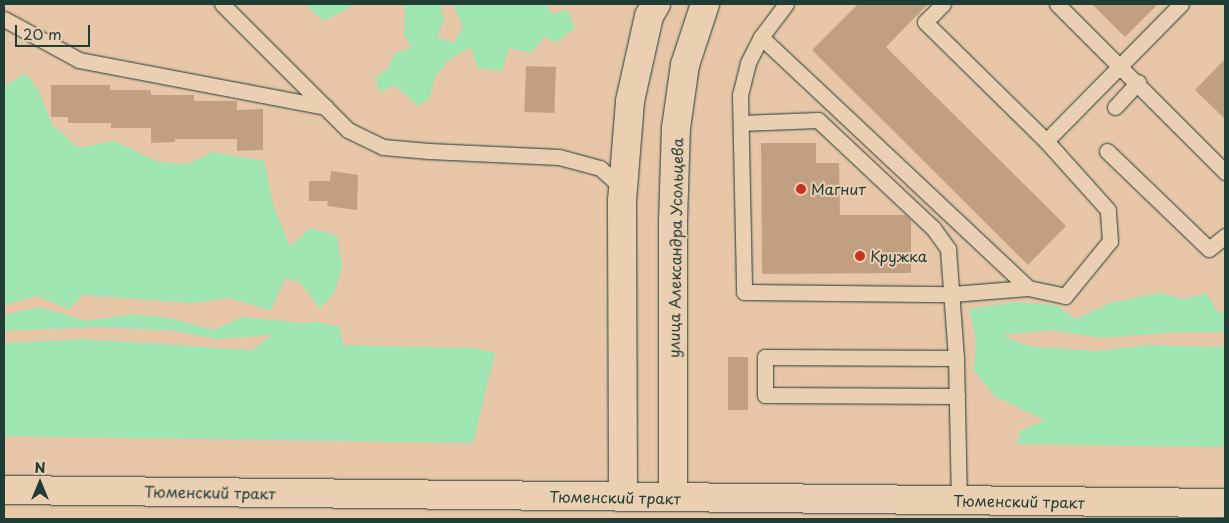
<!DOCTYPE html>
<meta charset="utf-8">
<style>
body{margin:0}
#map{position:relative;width:1229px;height:523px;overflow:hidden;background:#e8c7a8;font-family:"Playpen Sans",sans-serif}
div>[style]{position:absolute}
.green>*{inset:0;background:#9ee5b2}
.building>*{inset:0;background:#c1a081;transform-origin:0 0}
.roads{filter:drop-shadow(0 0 1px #1f3d34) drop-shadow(0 0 1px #1f3d34)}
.lane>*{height:15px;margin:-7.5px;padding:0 7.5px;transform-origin:7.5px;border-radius:7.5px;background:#ebcfb2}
.street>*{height:28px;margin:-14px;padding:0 14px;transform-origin:14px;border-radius:14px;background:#ebcfb2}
.primary>*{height:28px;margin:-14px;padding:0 14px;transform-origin:14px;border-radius:14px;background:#ebcfb2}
.dots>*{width:14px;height:14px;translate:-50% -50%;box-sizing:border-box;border:2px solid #ebcfb2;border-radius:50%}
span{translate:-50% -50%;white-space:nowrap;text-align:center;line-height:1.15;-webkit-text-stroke:4px #ebcfb2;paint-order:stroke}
.poi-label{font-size:15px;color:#1f3d34}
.left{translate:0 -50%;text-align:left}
.street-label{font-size:15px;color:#1f3d34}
.frame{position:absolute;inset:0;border:5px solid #1f3d34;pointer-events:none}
.north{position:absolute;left:15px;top:458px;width:50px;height:50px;-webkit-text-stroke:4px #ebcfb2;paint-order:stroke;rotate:0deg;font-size:14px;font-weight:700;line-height:20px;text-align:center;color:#1f3d34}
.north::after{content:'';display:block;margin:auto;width:18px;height:22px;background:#1f3d34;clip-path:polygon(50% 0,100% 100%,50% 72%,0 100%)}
.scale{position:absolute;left:15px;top:25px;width:75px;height:22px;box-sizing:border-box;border:2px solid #1f3d34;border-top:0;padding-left:6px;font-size:15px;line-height:18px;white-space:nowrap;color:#1f3d34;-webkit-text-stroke:4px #ebcfb2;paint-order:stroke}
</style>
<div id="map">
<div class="green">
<i style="clip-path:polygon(308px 4px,356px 4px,324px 21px,308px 7px)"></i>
<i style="clip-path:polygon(402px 4px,440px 4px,444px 20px,437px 37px,453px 43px,463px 28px,453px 4px,546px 4px,552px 14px,567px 9px,575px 28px,555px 43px,545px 36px,531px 53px,509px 48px,502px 71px,477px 68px,471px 47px,451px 58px,435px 76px,430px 98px,418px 106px,395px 85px,380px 93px,375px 78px,389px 67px,394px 53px,412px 48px,404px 35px,405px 9px)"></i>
<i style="clip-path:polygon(25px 73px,39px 91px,52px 125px,79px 148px,114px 141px,159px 162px,189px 164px,212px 152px,264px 161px,274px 208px,290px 247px,310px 228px,337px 236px,342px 266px,335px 291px,320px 309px,300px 282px,285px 278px,271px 310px,229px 298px,192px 303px,83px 295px,69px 309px,37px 296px,4px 305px,4px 87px)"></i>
<i style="clip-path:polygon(1160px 293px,1184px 299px,1207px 293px,1217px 312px,1225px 312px,1225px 332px,1180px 332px,1101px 338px,1051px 330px,1002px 335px,1029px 346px,1098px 351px,1147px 345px,1225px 347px,1225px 447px,1017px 444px,1020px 431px,1045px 420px,996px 397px,974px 371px,976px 340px,969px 309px,1016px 302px,1056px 305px,1076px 319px,1113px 302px)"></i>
<i style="clip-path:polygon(39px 307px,87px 321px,133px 314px,171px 318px,213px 330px,243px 317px,301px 323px,317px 322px,340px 327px,343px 345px,474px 348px,495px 353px,473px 443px,4px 436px,4px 343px,82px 339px,253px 350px,272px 335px,216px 339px,177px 331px,99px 327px,4px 331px,4px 315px)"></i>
</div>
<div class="building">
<i style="clip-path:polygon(858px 4px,928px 4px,886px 47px,1066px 226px,1028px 265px,812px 50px)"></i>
<i style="clip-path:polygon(1092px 4px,1158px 4px,1125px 37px)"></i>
<i style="clip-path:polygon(1225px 59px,1225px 119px,1195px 90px)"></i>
<i style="left:526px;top:66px;width:30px;height:46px;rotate:2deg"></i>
<i style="clip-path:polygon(51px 85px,110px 85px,110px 90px,151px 90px,151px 95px,194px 95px,194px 101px,237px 101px,237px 110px,263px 109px,263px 150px,237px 151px,237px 139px,175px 139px,175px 142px,151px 143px,151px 128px,111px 128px,111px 123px,68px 123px,68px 117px,51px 117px)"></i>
<i style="clip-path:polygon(761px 143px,816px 143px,816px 163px,839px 163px,840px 215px,905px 215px,911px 220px,911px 273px,762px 274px)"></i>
<i style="clip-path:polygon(331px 171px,358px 175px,357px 210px,327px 206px,328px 201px,309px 201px,309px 181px,330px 181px)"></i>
<i style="left:728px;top:357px;width:20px;height:53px"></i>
</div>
<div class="roads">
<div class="lane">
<i style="left:222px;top:4px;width:178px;rotate:45deg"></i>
<i style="left:348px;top:130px;width:39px;rotate:26deg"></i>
<i style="left:383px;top:147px;width:46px;rotate:5deg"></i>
<i style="left:429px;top:151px;width:130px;rotate:2.6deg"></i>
<i style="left:559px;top:157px;width:42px;rotate:15deg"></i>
<i style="left:600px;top:168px;width:25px;rotate:42deg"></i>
<i style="left:619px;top:185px;width:7px;rotate:82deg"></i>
<i style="left:786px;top:4px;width:41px;rotate:127.1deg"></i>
<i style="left:761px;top:37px;width:29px;rotate:117deg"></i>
<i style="left:748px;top:63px;width:33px;rotate:104deg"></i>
<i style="left:740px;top:95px;width:197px;rotate:88.8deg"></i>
<i style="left:744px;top:292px;width:208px;rotate:0.6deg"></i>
<i style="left:952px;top:294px;width:76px;rotate:-4.5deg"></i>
<i style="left:1028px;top:288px;width:38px;rotate:12deg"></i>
<i style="left:1065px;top:296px;width:71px;rotate:-50.7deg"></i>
<i style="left:1110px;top:241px;width:31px;rotate:-94deg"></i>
<i style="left:1108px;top:210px;width:93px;rotate:-131.9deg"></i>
<i style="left:1046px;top:141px;width:192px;rotate:-45.4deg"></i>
<i style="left:943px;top:4px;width:25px;rotate:135deg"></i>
<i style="left:925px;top:22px;width:170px;rotate:44.5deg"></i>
<i style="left:1057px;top:4px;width:238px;rotate:45deg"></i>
<i style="left:4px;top:19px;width:85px;rotate:28.7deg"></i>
<i style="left:79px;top:60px;width:251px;rotate:10.8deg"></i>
<i style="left:761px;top:37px;width:366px;rotate:43.2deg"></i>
<i style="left:1115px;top:107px;width:34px;rotate:-47deg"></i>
<i style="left:741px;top:123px;width:77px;rotate:-2.2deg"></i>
<i style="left:818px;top:120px;width:158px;rotate:43.2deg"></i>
<i style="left:933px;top:228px;width:26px;rotate:54deg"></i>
<i style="left:948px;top:249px;width:109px;rotate:85.8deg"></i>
<i style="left:956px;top:358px;width:143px;rotate:88.8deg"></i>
<i style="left:1107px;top:151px;width:141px;rotate:43.9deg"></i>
<i style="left:1209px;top:249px;width:21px;rotate:-39deg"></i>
<i style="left:956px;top:358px;width:191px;rotate:-179.7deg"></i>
<i style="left:765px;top:357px;width:38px;rotate:90deg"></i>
<i style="left:765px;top:395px;width:192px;rotate:0.3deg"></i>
</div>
<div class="street">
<i style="left:623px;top:497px;width:296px;rotate:-90.2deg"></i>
<i style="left:622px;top:201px;width:100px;rotate:-85.4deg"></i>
<i style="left:630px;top:101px;width:87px;rotate:-77.4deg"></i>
<i style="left:649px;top:16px;width:14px;rotate:-60deg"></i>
<i style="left:673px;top:497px;width:275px;rotate:-90deg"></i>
<i style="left:673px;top:222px;width:94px;rotate:-88.2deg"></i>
<i style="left:676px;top:128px;width:64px;rotate:-81.9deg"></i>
<i style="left:685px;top:65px;width:64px;rotate:-71.8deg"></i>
</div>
<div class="primary">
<i style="left:4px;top:490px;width:1221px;rotate:0.61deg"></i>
</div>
</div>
<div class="dots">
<i style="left:801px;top:189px;background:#c8321e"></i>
<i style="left:860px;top:256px;background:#c8321e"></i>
</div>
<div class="poi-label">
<span class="left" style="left:811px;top:189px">Магнит</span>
<span class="left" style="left:870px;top:256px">Кружка</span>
</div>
<div class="street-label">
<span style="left:675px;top:248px;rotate:-89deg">улица Александра Усольцева</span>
<span style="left:210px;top:492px;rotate:1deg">Тюменский тракт</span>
<span style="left:615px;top:497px;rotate:1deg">Тюменский тракт</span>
<span style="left:1019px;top:501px;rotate:1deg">Тюменский тракт</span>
</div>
<div class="frame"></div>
<div class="north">N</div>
<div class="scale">20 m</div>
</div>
